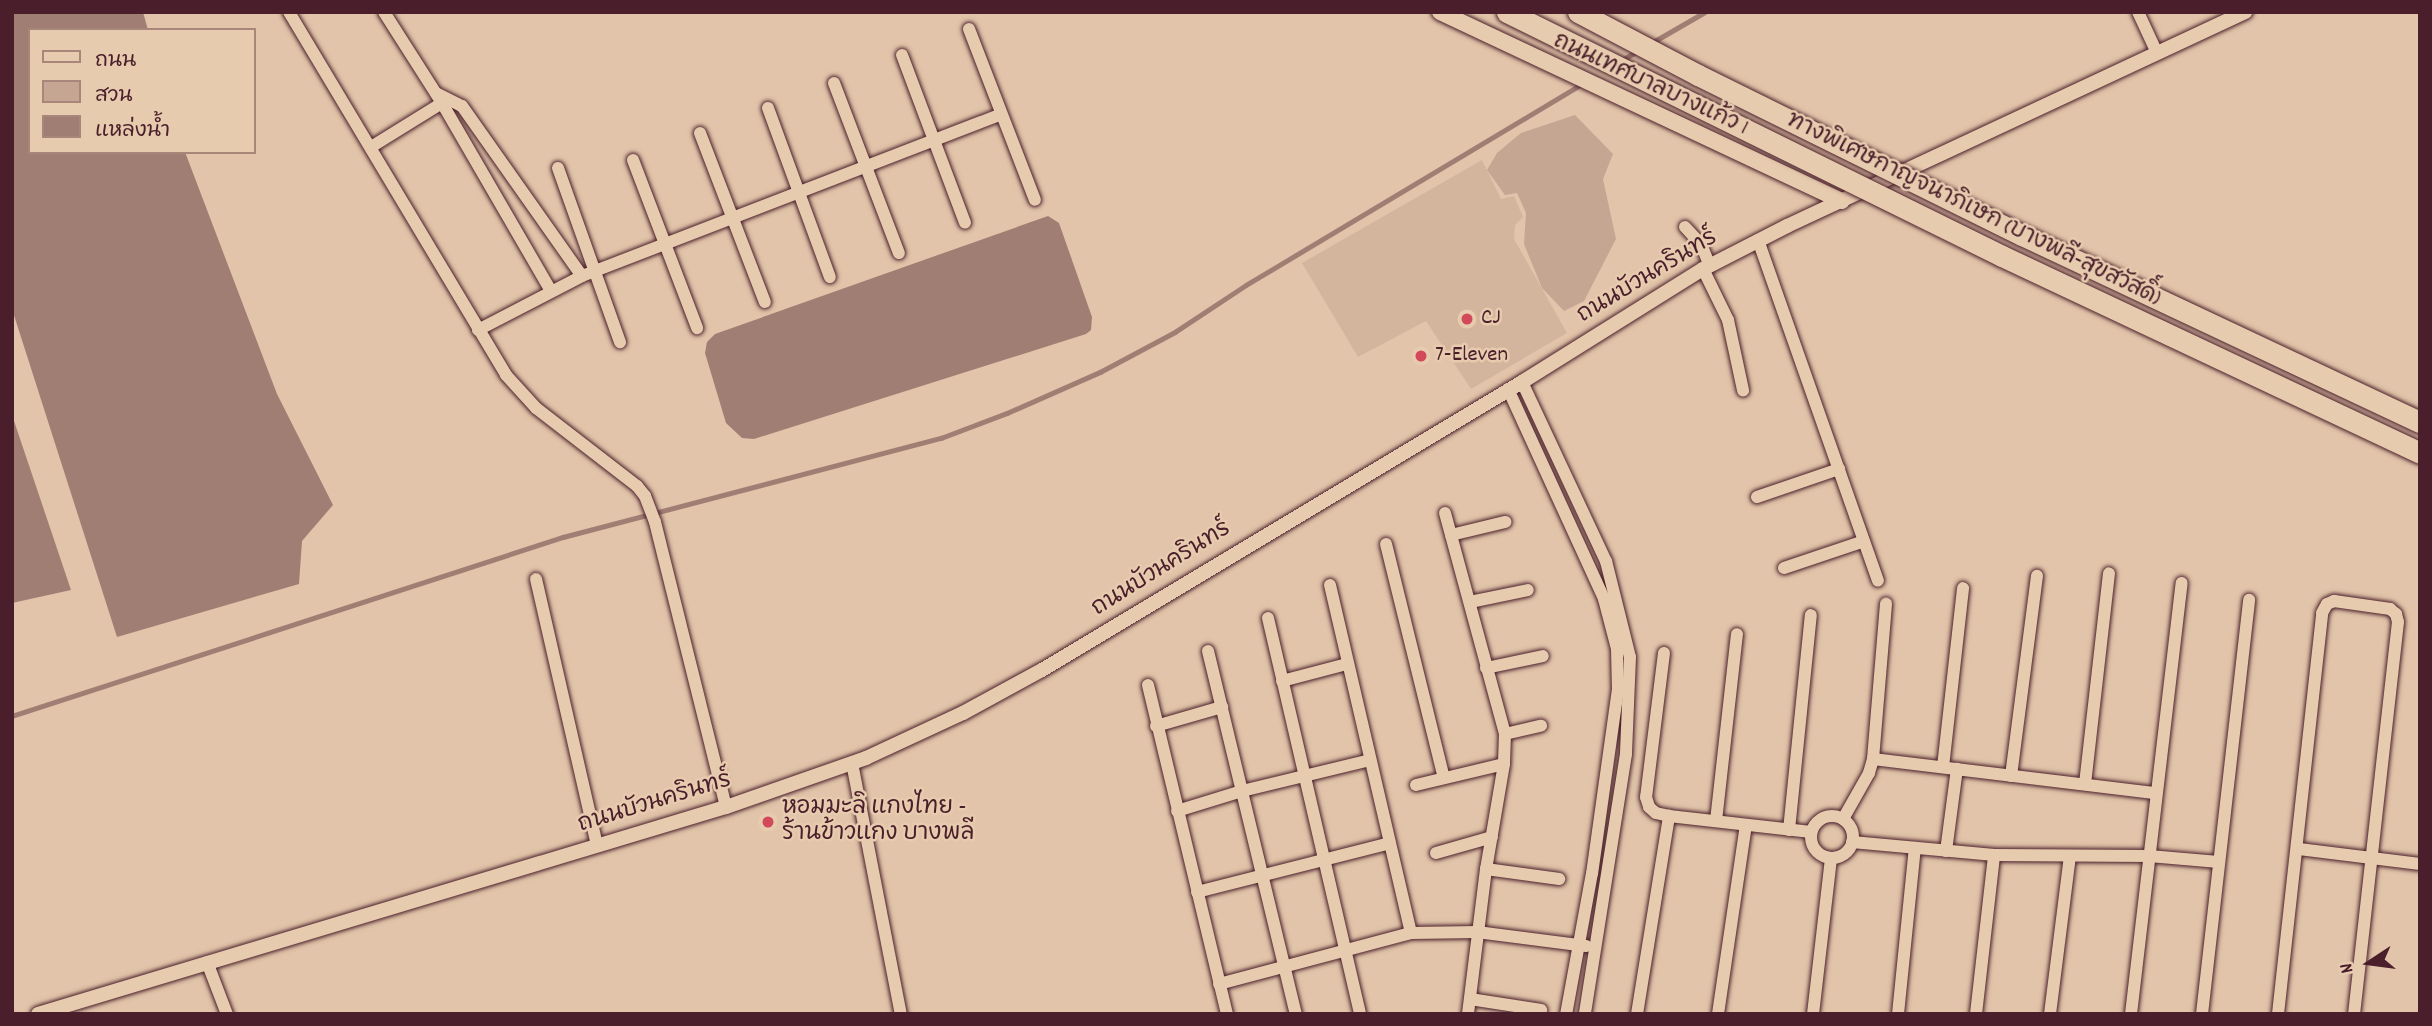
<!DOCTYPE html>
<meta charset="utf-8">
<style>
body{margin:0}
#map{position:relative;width:2432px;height:1026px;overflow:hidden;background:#e1c4a9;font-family:Dekko,"Playpen Sans Thai",sans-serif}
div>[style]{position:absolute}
.built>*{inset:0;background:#d3b59d}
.green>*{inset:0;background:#c5a692}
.water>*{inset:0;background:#a17e74}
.stream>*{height:4.5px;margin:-2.25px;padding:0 2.25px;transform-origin:2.25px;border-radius:2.25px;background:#a17e74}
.roads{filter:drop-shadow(0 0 2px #4a1f2b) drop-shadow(0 0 2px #4a1f2b)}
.minor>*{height:12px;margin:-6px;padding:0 6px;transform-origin:6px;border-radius:6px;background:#e7cbae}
.minor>.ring{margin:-6px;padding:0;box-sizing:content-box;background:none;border:12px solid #e7cbae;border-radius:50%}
.tertiary>*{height:14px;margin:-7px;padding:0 7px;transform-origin:7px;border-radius:7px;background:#e7cbae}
.secondary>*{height:16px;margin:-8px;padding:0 8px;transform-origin:8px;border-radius:8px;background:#e7cbae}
.bridges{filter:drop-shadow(0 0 2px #4a1f2b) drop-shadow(0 0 2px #4a1f2b)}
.motorway-bridge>*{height:21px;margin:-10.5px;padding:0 10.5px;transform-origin:10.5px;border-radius:10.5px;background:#e7cbae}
.dots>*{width:19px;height:19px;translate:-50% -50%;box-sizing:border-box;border:4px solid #e7cbae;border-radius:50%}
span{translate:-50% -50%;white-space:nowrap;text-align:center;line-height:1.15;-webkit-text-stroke:5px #e7cbae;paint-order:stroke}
.street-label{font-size:23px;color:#4a1f2b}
.poi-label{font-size:23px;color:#4a1f2b}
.left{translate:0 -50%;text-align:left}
.frame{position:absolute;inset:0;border:14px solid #4a1f2b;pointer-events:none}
.legend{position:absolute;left:28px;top:28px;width:228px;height:126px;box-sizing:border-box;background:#e7cbae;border:2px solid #a8867a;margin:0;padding:9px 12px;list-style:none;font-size:21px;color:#4a1f2b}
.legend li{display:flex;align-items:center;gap:14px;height:35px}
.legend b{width:35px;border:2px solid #a8867a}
.north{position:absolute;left:2334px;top:928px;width:70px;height:70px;-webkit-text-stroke:5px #e7cbae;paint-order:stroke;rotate:257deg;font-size:19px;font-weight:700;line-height:28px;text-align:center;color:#4a1f2b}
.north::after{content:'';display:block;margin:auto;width:24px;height:32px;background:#4a1f2b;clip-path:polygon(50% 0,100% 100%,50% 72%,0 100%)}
</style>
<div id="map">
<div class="built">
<i style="clip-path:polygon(1482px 160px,1501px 199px,1514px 196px,1523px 217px,1515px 225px,1514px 239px,1567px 333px,1471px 389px,1426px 321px,1358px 357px,1302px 263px)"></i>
</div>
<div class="green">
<i style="clip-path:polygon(1575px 115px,1613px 154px,1603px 179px,1616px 239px,1584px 301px,1564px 311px,1542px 288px,1524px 244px,1526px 213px,1517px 193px,1505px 195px,1487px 170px,1497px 153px,1521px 133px)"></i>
</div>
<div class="water">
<i style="clip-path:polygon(12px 12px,143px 12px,148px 30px,30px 30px,30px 152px,185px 152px,277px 394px,333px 505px,302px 541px,299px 584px,117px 637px,12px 309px)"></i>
<i style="clip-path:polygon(1048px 216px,1059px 223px,1092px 317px,1091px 330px,1086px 334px,754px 439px,742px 438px,726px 423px,705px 353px,707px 342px,715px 334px)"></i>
<i style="clip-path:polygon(12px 415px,71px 590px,12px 603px)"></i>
</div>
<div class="stream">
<i style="left:1653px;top:42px;width:60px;rotate:-30deg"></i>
<i style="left:1622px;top:60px;width:20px;rotate:-30deg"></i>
<i style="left:12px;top:716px;width:579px;rotate:-18deg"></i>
<i style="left:563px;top:537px;width:391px;rotate:-14.7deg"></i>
<i style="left:941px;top:438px;width:71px;rotate:-20.7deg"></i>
<i style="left:1007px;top:413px;width:102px;rotate:-23.8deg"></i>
<i style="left:1100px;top:372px;width:85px;rotate:-28.1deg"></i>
<i style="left:1175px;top:332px;width:85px;rotate:-33.5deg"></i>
<i style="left:1246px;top:285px;width:392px;rotate:-30.9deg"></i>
</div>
<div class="roads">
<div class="minor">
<i style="left:289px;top:12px;width:423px;rotate:59.1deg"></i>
<i style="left:506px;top:375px;width:45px;rotate:47.7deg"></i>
<i style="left:536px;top:408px;width:128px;rotate:37.7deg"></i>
<i style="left:637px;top:486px;width:13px;rotate:51deg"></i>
<i style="left:645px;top:496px;width:28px;rotate:69deg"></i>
<i style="left:655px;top:522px;width:294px;rotate:76deg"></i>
<i style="left:384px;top:12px;width:108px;rotate:57.5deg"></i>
<i style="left:442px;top:103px;width:217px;rotate:59.9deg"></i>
<i style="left:2138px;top:12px;width:45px;rotate:65.1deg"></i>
<i style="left:969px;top:29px;width:183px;rotate:68.9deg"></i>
<i style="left:902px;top:55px;width:179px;rotate:69.4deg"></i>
<i style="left:834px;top:83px;width:182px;rotate:69.1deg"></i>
<i style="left:436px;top:93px;width:29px;rotate:27deg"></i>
<i style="left:462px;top:106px;width:208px;rotate:54.8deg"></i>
<i style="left:768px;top:108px;width:180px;rotate:69.9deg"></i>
<i style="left:700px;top:133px;width:181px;rotate:69deg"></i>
<i style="left:371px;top:147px;width:84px;rotate:-31.8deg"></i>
<i style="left:633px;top:160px;width:180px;rotate:69.1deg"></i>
<i style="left:558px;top:168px;width:185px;rotate:70.4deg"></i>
<i style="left:1685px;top:227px;width:23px;rotate:47deg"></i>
<i style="left:1701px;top:244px;width:24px;rotate:68deg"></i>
<i style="left:1758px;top:240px;width:361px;rotate:70.6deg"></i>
<i style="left:1703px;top:269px;width:57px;rotate:63.9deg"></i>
<i style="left:1728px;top:320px;width:72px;rotate:77.9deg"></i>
<i style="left:478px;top:330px;width:117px;rotate:-27.4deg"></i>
<i style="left:582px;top:276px;width:449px;rotate:-21.1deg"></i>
<i style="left:1522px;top:382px;width:198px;rotate:64.9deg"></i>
<i style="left:1606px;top:561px;width:99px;rotate:76deg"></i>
<i style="left:1630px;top:657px;width:97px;rotate:92.4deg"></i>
<i style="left:1626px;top:754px;width:263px;rotate:99deg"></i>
<i style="left:1508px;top:389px;width:231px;rotate:65.4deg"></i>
<i style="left:1604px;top:599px;width:52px;rotate:75.4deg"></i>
<i style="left:1617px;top:649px;width:40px;rotate:88.6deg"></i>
<i style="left:1618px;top:689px;width:186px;rotate:98deg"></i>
<i style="left:1592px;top:873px;width:143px;rotate:100.4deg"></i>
<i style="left:1757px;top:497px;width:87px;rotate:-18.9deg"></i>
<i style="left:1445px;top:513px;width:229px;rotate:74.8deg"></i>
<i style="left:1505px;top:734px;width:30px;rotate:92deg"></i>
<i style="left:1504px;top:764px;width:107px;rotate:99.7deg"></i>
<i style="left:1486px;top:869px;width:146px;rotate:97.1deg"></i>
<i style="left:1451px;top:535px;width:56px;rotate:-13.5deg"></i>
<i style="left:1386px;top:544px;width:241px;rotate:76.1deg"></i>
<i style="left:1784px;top:568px;width:84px;rotate:-18.6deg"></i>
<i style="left:536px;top:579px;width:273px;rotate:77.1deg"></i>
<i style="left:1330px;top:585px;width:357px;rotate:76.9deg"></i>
<i style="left:1470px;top:602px;width:59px;rotate:-11.7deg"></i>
<i style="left:1268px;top:618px;width:407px;rotate:76.9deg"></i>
<i style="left:1208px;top:651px;width:374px;rotate:76.4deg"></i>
<i style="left:1664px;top:653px;width:145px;rotate:97.1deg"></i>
<i style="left:1646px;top:797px;width:10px;rotate:73deg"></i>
<i style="left:1649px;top:807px;width:9px;rotate:41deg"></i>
<i style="left:1656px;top:813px;width:13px;rotate:13deg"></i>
<i style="left:1669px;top:816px;width:143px;rotate:6.4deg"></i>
<i style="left:1486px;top:668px;width:58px;rotate:-11.9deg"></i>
<i style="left:1282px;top:681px;width:67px;rotate:-14.7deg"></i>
<i style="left:1148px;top:685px;width:338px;rotate:76.5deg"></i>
<i style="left:1156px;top:726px;width:69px;rotate:-16.1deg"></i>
<i style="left:1505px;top:734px;width:37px;rotate:-13deg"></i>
<i style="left:1873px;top:759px;width:285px;rotate:6.9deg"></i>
<i style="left:852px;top:763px;width:256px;rotate:79deg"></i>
<i style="left:1943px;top:767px;width:180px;rotate:-83.6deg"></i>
<i style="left:2011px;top:776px;width:202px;rotate:-82.6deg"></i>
<i style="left:2085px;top:784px;width:212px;rotate:-83.5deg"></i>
<i style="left:1416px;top:785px;width:90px;rotate:-13.4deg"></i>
<i style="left:1177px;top:811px;width:68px;rotate:-17.1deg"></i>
<i style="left:1242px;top:791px;width:132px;rotate:-13.6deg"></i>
<i class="ring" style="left:1811px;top:816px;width:30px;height:30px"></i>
<i style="left:1843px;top:819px;width:53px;rotate:-60.5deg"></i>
<i style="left:1869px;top:773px;width:15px;rotate:-74deg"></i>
<i style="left:1873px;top:759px;width:156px;rotate:-85.2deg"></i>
<i style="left:1716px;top:821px;width:188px;rotate:-83.6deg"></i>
<i style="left:1789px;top:830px;width:216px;rotate:-84.2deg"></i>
<i style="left:1852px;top:842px;width:143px;rotate:5.2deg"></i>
<i style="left:1994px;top:855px;width:155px;rotate:0.4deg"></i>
<i style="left:2149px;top:856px;width:70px;rotate:4.9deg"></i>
<i style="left:2299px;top:849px;width:122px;rotate:7.1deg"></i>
<i style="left:1946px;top:851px;width:83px;rotate:-82.4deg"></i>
<i style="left:1436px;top:853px;width:58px;rotate:-15.9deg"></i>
<i style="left:1486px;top:869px;width:74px;rotate:7.8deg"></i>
<i style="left:1197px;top:892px;width:199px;rotate:-14.2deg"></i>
<i style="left:207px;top:962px;width:56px;rotate:69deg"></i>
<i style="left:1219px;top:984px;width:199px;rotate:-14.9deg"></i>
<i style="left:1411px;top:933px;width:66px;rotate:-0.9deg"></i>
<i style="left:1477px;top:932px;width:110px;rotate:7.3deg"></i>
<i style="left:1470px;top:999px;width:72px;rotate:8.8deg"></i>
<i style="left:1637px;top:1014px;width:201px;rotate:-80.8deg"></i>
<i style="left:1718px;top:1014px;width:191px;rotate:-81.6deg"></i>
<i style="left:1813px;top:1014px;width:157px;rotate:-83.4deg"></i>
<i style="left:1898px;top:1014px;width:167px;rotate:-84.2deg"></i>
<i style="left:1976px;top:1014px;width:160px;rotate:-83.5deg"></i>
<i style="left:2050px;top:1014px;width:159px;rotate:-82.8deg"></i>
<i style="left:2131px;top:1014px;width:434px;rotate:-83.3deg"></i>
<i style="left:2202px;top:1014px;width:417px;rotate:-83.5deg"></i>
<i style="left:2278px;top:1014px;width:403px;rotate:-83.7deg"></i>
<i style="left:2322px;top:613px;width:10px;rotate:-61deg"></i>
<i style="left:2327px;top:604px;width:8px;rotate:-23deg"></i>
<i style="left:2334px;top:601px;width:57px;rotate:8.1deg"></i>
<i style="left:2390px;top:609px;width:8px;rotate:40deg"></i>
<i style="left:2396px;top:614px;width:8px;rotate:76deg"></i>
<i style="left:2398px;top:622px;width:394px;rotate:96.4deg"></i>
</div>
<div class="tertiary">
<i style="left:38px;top:1014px;width:718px;rotate:-16.75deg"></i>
<i style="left:726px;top:807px;width:148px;rotate:-19.3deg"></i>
<i style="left:866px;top:758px;width:107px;rotate:-24.9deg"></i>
<i style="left:963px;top:713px;width:90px;rotate:-28.6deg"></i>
<i style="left:1042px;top:670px;width:560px;rotate:-30.96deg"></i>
<i style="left:1522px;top:382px;width:213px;rotate:-32deg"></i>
<i style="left:1703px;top:269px;width:94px;rotate:-27.1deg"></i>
<i style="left:1787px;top:226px;width:506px;rotate:-25.04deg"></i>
</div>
<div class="secondary">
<i style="left:1440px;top:12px;width:444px;rotate:25.2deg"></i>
</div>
</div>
<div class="bridges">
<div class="motorway-bridge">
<i style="left:1507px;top:12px;width:552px;rotate:26.24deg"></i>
<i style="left:2002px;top:256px;width:462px;rotate:25.2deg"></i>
<i style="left:1578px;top:12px;width:136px;rotate:27.7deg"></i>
<i style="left:1698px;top:75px;width:361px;rotate:26.3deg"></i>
<i style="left:2022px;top:235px;width:440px;rotate:25.2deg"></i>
</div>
</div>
<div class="dots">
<i style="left:1467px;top:319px;background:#d1495b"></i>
<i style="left:1421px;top:356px;background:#d1495b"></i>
<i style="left:768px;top:822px;background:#d1495b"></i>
</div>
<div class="street-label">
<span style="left:1650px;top:86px;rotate:25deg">ถนนเทศบาลบางแก้ว 1</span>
<span style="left:1973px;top:211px;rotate:26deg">ทางพิเศษกาญจนาภิเษก (บางพลี-สุขสวัสดิ์)</span>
<span style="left:1648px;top:278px;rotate:-31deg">ถนนบัวนครินทร์</span>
<span style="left:1162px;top:570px;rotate:-32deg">ถนนบัวนครินทร์</span>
<span style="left:655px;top:804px;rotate:-17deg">ถนนบัวนครินทร์</span>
</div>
<div class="poi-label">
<span class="left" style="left:1481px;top:319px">CJ</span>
<span class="left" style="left:1435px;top:356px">7-Eleven</span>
<span class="left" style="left:782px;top:822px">หอมมะลิ เเกงไทย -<br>ร้านข้าวแกง บางพลี</span>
</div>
<div class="frame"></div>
<ul class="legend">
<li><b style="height:9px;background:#e7cbae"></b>ถนน</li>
<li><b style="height:19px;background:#c5a692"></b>สวน</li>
<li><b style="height:19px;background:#a17e74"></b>แหล่งน้ำ</li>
</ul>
<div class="north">N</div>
</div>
